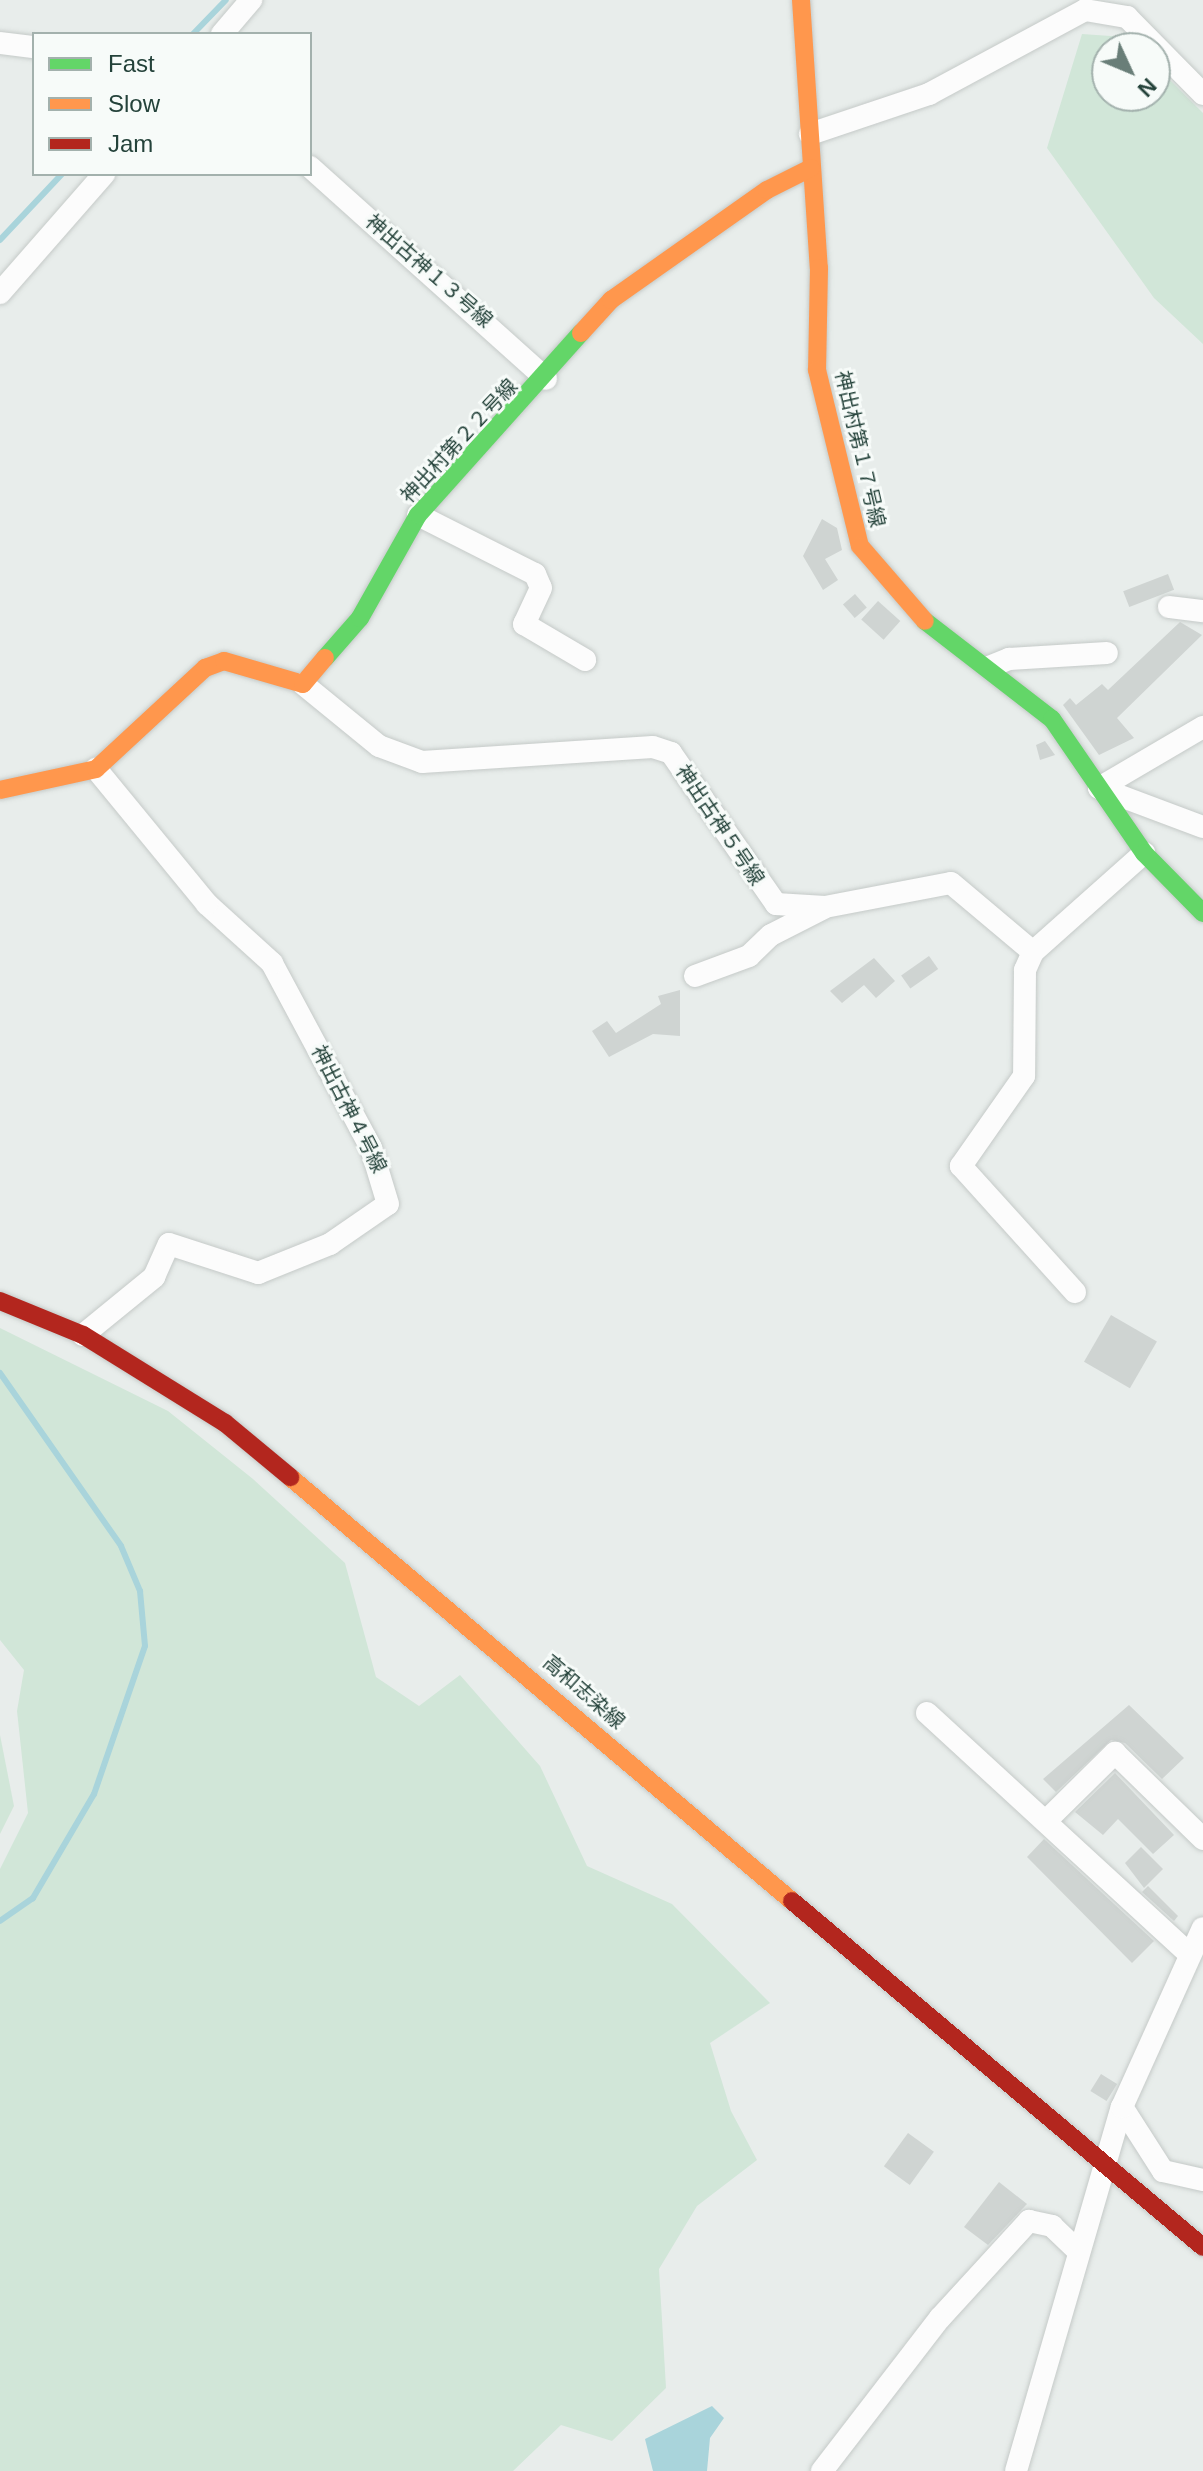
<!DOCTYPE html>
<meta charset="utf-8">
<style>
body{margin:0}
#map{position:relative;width:1203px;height:2471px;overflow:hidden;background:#e8edeb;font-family:Arial,"Noto Sans JP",sans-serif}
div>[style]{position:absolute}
.green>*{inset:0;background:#d1e6d8}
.water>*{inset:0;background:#a9d4db}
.stream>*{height:6px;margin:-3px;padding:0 3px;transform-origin:3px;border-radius:3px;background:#a9d4db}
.building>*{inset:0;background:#cfd4d2;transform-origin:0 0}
.roads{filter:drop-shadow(0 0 2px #c5cac8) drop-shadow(0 0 2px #c5cac8)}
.street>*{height:22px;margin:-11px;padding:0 11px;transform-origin:11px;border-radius:11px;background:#fcfcfc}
.fast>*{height:18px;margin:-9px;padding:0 9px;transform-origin:9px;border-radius:9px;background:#63d668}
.slow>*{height:18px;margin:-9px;padding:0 9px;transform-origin:9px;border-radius:9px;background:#ff974d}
.jam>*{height:18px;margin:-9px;padding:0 9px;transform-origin:9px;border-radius:9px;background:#b3261e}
span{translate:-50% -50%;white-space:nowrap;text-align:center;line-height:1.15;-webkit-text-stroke:6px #f7fbf9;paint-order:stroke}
.street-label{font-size:20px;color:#24423a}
.legend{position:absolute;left:32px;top:32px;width:280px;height:144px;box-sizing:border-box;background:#f7fbf9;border:2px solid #a3b1ad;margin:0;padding:10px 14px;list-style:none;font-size:24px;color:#24423a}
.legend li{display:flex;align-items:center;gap:16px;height:40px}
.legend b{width:40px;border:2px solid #a3b1ad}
.north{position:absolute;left:1091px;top:32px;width:80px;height:80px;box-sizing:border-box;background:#f7fbf9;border:2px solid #a3b1ad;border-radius:50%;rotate:134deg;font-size:22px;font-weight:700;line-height:32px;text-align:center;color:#24423a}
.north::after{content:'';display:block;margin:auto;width:28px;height:36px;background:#697e78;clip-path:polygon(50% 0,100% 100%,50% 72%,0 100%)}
</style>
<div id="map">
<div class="green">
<i style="clip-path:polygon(1082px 34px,1125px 37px,1137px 48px,1107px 48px,1107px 96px,1155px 96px,1155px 65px,1203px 113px,1203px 344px,1154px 298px,1047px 148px)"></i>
<i style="clip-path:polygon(0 1328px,168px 1411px,253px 1479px,345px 1563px,376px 1677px,419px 1706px,460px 1675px,540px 1766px,587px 1866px,672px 1904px,770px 2003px,710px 2043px,731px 2111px,757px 2160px,697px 2206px,659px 2269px,666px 2388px,612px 2441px,561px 2425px,513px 2471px,0 2471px,0 1869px,28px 1813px,17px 1711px,24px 1670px,0 1640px)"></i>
<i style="clip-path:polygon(0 1735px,14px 1806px,0 1834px)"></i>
</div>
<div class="water">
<i style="clip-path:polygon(712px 2406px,724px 2418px,710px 2438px,707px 2471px,653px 2471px,645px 2439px)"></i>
</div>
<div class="stream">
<i style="left:193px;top:34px;width:47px;rotate:-45.9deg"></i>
<i style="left:0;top:240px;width:91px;rotate:-46.8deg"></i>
<i style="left:0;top:1373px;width:211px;rotate:55deg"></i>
<i style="left:121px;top:1546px;width:49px;rotate:67.1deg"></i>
<i style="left:140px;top:1591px;width:55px;rotate:84.8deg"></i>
<i style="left:145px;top:1646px;width:157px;rotate:109deg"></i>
<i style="left:94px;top:1794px;width:121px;rotate:120.4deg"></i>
<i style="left:33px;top:1898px;width:40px;rotate:145.1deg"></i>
</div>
<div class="building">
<i style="clip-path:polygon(822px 519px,837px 528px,842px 550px,825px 559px,838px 580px,823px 590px,803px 556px)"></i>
<i style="left:1168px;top:574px;width:17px;height:48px;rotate:69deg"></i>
<i style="left:855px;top:594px;width:18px;height:16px;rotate:49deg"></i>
<i style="left:878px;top:601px;width:30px;height:25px;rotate:42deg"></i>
<i style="clip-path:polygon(1180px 622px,1202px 635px,1117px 718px,1134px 738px,1099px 755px,1063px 705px,1070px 698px,1076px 705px,1102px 684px,1108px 690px)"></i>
<i style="clip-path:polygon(1045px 741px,1055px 755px,1040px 760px,1036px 745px)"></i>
<i style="left:929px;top:956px;width:16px;height:34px;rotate:55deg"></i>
<i style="clip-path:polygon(874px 958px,895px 981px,876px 998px,864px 985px,842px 1003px,830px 991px)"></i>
<i style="clip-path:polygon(680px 990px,680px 1036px,653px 1034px,609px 1057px,592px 1031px,607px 1021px,616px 1033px,661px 1004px,658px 996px)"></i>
<i style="left:1111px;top:1315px;width:53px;height:54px;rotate:30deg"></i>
<i style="clip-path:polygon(1129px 1705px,1184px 1758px,1162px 1779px,1125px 1743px,1111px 1740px,1056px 1792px,1043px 1779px)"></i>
<i style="clip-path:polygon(1115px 1773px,1174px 1835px,1153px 1854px,1118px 1819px,1103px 1835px,1075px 1812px)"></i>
<i style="clip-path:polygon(1044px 1839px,1154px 1941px,1132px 1963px,1027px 1857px)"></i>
<i style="clip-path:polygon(1141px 1847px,1163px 1869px,1144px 1888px,1125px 1863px)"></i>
<i style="clip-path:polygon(1148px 1886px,1178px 1916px,1174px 1921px,1142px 1892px)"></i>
<i style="left:1101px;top:2074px;width:19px;height:20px;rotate:32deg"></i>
<i style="left:908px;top:2133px;width:32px;height:41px;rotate:36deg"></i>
<i style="clip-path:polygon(999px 2182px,1027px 2204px,988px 2245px,964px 2227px)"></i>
</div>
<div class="roads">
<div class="street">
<i style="left:222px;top:34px;width:45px;rotate:-49.5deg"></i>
<i style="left:0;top:43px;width:34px;rotate:7deg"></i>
<i style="left:810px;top:134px;width:126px;rotate:-18.6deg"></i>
<i style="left:929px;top:94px;width:177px;rotate:-28.3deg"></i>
<i style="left:1085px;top:10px;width:43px;rotate:9.5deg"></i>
<i style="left:1127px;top:17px;width:108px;rotate:45.4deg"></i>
<i style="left:310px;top:167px;width:317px;rotate:41.9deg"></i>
<i style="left:0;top:293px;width:158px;rotate:-48.8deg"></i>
<i style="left:418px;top:515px;width:131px;rotate:26.8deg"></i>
<i style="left:535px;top:574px;width:15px;rotate:67deg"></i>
<i style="left:541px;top:588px;width:40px;rotate:115deg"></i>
<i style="left:524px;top:624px;width:71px;rotate:30.5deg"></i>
<i style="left:1169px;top:607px;width:34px;rotate:7deg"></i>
<i style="left:989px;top:667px;width:22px;rotate:-22deg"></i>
<i style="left:1009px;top:659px;width:98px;rotate:-3.5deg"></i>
<i style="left:303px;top:684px;width:98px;rotate:39.2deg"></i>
<i style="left:379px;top:746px;width:46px;rotate:20.4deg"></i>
<i style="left:422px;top:762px;width:231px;rotate:-3.7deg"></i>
<i style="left:653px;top:747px;width:19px;rotate:18deg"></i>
<i style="left:671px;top:753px;width:184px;rotate:55.2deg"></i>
<i style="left:776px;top:904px;width:49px;rotate:3.5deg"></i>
<i style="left:825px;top:907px;width:128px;rotate:-10.8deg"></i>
<i style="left:951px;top:883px;width:107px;rotate:40.1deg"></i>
<i style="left:1033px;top:952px;width:149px;rotate:-41.7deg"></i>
<i style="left:1099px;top:788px;width:121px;rotate:-30.4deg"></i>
<i style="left:1099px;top:788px;width:111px;rotate:20.6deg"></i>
<i style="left:1033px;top:952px;width:20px;rotate:114deg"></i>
<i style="left:1025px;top:970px;width:106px;rotate:90.5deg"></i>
<i style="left:1024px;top:1076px;width:110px;rotate:125deg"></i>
<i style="left:961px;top:1166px;width:170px;rotate:47.9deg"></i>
<i style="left:695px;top:976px;width:58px;rotate:-20.3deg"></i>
<i style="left:749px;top:956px;width:30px;rotate:-44deg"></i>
<i style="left:771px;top:935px;width:59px;rotate:-27deg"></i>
<i style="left:83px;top:1335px;width:92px;rotate:-39.2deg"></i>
<i style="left:154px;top:1277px;width:36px;rotate:-66deg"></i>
<i style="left:169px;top:1244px;width:94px;rotate:18deg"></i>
<i style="left:258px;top:1273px;width:78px;rotate:-21.9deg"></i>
<i style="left:330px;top:1244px;width:70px;rotate:-34.6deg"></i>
<i style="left:388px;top:1204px;width:59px;rotate:-106.9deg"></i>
<i style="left:371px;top:1148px;width:210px;rotate:-118.2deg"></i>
<i style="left:272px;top:963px;width:88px;rotate:-137.8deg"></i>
<i style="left:207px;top:904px;width:175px;rotate:-129.4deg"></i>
<i style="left:927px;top:1713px;width:356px;rotate:42.6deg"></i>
<i style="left:1049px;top:1818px;width:93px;rotate:-44.6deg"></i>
<i style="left:1115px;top:1753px;width:123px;rotate:44.3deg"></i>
<i style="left:1122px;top:2107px;width:76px;rotate:57.4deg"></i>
<i style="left:1163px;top:2171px;width:41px;rotate:12.7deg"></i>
<i style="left:822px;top:2471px;width:193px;rotate:-52.4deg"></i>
<i style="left:940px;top:2318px;width:132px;rotate:-47.5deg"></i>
<i style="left:1029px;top:2221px;width:24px;rotate:12deg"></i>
<i style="left:1052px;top:2226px;width:37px;rotate:44deg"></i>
<i style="left:1016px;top:2471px;width:379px;rotate:-73.8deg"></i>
<i style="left:1122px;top:2107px;width:196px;rotate:-65.7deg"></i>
</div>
<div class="fast">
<i style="left:925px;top:621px;width:160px;rotate:37.7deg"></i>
<i style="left:1052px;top:719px;width:163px;rotate:55.5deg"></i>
<i style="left:1144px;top:853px;width:84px;rotate:45.5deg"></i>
<i style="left:325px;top:658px;width:53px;rotate:-48.8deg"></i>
<i style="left:360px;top:618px;width:118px;rotate:-60.6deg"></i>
<i style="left:418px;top:515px;width:244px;rotate:-48.2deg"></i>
</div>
<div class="slow">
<i style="left:801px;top:0;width:269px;rotate:86.2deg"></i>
<i style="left:819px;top:268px;width:102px;rotate:91.1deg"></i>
<i style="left:817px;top:370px;width:181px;rotate:76.3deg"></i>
<i style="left:860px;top:546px;width:99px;rotate:49.1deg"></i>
<i style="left:581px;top:333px;width:45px;rotate:-47.7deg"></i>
<i style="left:611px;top:300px;width:191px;rotate:-35.2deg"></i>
<i style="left:767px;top:190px;width:49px;rotate:-26.6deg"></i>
<i style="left:0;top:790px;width:98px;rotate:-12.3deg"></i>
<i style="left:96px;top:769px;width:149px;rotate:-42.8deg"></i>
<i style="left:205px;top:668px;width:20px;rotate:-20deg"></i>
<i style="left:224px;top:661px;width:82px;rotate:16.2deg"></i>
<i style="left:303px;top:684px;width:34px;rotate:-50deg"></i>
<i style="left:290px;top:1477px;width:657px;rotate:40.19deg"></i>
</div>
<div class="jam">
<i style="left:0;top:1301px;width:90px;rotate:22.3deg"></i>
<i style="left:83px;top:1335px;width:167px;rotate:31.8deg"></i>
<i style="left:225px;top:1423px;width:85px;rotate:39.7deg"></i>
<i style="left:792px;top:1901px;width:537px;rotate:40.09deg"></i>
</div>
</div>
<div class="street-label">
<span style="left:429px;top:271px;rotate:41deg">神出古神１３号線</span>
<span style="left:459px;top:441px;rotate:-47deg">神出村第２２号線</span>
<span style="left:860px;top:449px;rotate:77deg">神出村第１７号線</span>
<span style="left:720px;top:825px;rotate:56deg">神出古神５号線</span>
<span style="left:349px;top:1109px;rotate:63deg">神出古神４号線</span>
<span style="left:584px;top:1692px;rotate:41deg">高和志染線</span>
</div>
<ul class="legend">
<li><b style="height:10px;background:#63d668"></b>Fast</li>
<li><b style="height:10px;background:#ff974d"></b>Slow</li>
<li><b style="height:10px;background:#b3261e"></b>Jam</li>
</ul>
<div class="north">N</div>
</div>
